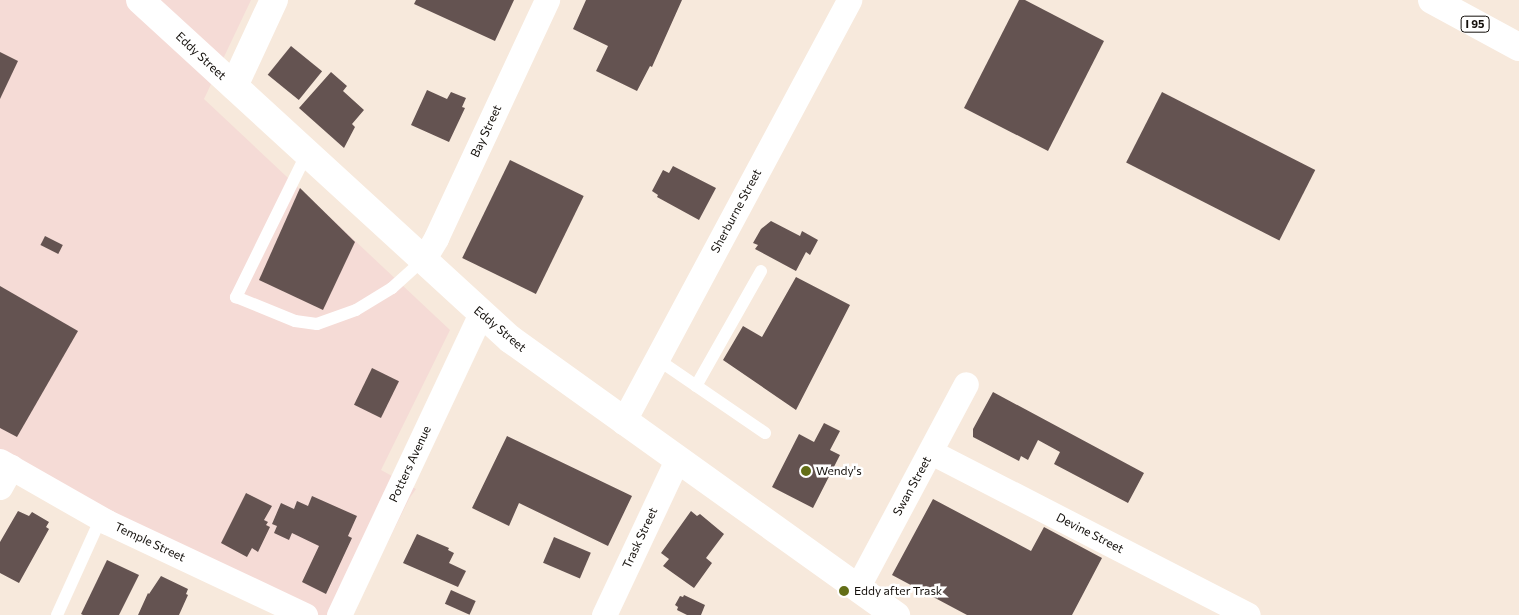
<!DOCTYPE html>
<style>
body{margin:0}
#map{position:relative;width:1519px;height:615px;overflow:hidden;background:#f7e9dc;font-family:Commissioner,sans-serif}
div>[style]{position:absolute}
.commercial>*{inset:0;background:#f5dbd6}
.building>*{inset:0;background:#645351;transform-origin:0 0}
.lane>*{height:12px;margin:-6px;padding:0 6px;transform-origin:6px;border-radius:6px;background:#fff}
.street>*{height:25px;margin:-12.5px;padding:0 12.5px;transform-origin:12.5px;border-radius:12.5px;background:#fff}
.secondary>*{height:28px;margin:-14px;padding:0 14px;transform-origin:14px;border-radius:14px;background:#fff}
.primary>*{height:28px;margin:-14px;padding:0 14px;transform-origin:14px;border-radius:14px;background:#fff}
.highway>*{height:28px;margin:-14px;padding:0 14px;transform-origin:14px;border-radius:14px;background:#fff}
.dots>*{width:14px;height:14px;translate:-50% -50%;box-sizing:border-box;border:2px solid #fff;border-radius:50%}
span{translate:-50% -50%;white-space:nowrap;text-align:center;line-height:1.15;-webkit-text-stroke:5px #fff;paint-order:stroke}
.shield-label span{padding:1px 4px;background:#fff;border:1px solid;border-radius:4px;-webkit-text-stroke-width:0}
.shield-label{font-size:11px;color:#130f0b;font-weight:700}
.street-label{font-size:12px;color:#130f0b}
.poi-label{font-size:12px;color:#130f0b}
.left{translate:0 -50%;text-align:left}
</style>
<div id="map">
<div class="commercial">
<i style="clip-path:polygon(0 0,251px 0,204px 99px,450px 330px,381px 470px,416px 489px,409px 499px,352px 615px,288px 615px,17px 477px,0 492px)"></i>
</div>
<div class="building">
<i style="clip-path:polygon(416px 0,514px 0,495px 41px,414px 4px)"></i>
<i style="clip-path:polygon(586px 0,682px 0,652px 67px,650px 66px,637px 91px,596px 71px,608px 46px,573px 29px)"></i>
<i style="clip-path:polygon(1019px 0,1025px 0,1104px 41px,1048px 151px,964px 108px)"></i>
<i style="left:291px;top:46px;width:40px;height:37px;rotate:39deg"></i>
<i style="clip-path:polygon(0 52px,18px 61px,0 99px)"></i>
<i style="clip-path:polygon(331px 72px,347px 86px,343px 91px,364px 110px,352px 124px,355px 127px,344px 148px,299px 108px)"></i>
<i style="clip-path:polygon(427px 90px,447px 99px,451px 92px,466px 98px,462px 107px,465px 108px,449px 142px,411px 125px)"></i>
<i style="left:1162px;top:92px;width:172px;height:79px;rotate:27deg"></i>
<i style="left:510px;top:160px;width:82px;height:109px;rotate:26deg"></i>
<i style="clip-path:polygon(673px 166px,716px 188px,699px 220px,657px 197px,658px 195px,652px 191px,663px 170px,669px 173px)"></i>
<i style="clip-path:polygon(300px 188px,355px 242px,323px 310px,259px 280px)"></i>
<i style="clip-path:polygon(771px 221px,800px 236px,802px 231px,818px 240px,810px 255px,806px 252px,796px 271px,755px 249px,758px 245px,753px 243px,761px 229px)"></i>
<i style="left:45px;top:236px;width:20px;height:10px;rotate:27deg"></i>
<i style="clip-path:polygon(796px 277px,850px 305px,796px 410px,723px 360px,743px 326px,762px 337px)"></i>
<i style="clip-path:polygon(0 286px,78px 331px,17px 437px,0 428px)"></i>
<i style="left:372px;top:368px;width:30px;height:41px;rotate:26deg"></i>
<i style="clip-path:polygon(993px 392px,1144px 473px,1128px 503px,1054px 464px,1060px 452px,1038px 440px,1028px 460px,1021px 456px,1019px 461px,973px 437px,973px 429px)"></i>
<i style="clip-path:polygon(824px 423px,840px 431px,830px 450px,840px 455px,813px 508px,772px 487px,799px 434px,814px 442px)"></i>
<i style="clip-path:polygon(507px 436px,632px 496px,608px 546px,519px 503px,509px 526px,472px 508px)"></i>
<i style="clip-path:polygon(246px 493px,272px 506px,264px 520px,268px 522px,266px 525px,270px 527px,258px 552px,252px 548px,247px 557px,221px 543px)"></i>
<i style="clip-path:polygon(312px 496px,357px 516px,348px 536px,352px 538px,326px 594px,302px 582px,319px 546px,292px 533px,289px 540px,274px 533px,277px 526px,272px 524px,281px 503px,294px 509px,297px 501px,308px 506px)"></i>
<i style="clip-path:polygon(933px 499px,1031px 551px,1044px 527px,1102px 558px,1072px 615px,967px 615px,892px 575px)"></i>
<i style="clip-path:polygon(18px 511px,29px 516px,32px 512px,49px 522px,46px 527px,49px 529px,19px 583px,0 573px,0 542px)"></i>
<i style="clip-path:polygon(691px 511px,697px 516px,700px 514px,724px 534px,706px 558px,712px 563px,694px 588px,663px 566px,669px 559px,661px 553px)"></i>
<i style="clip-path:polygon(417px 534px,449px 548px,448px 550px,454px 553px,449px 563px,466px 571px,458px 587px,403px 563px)"></i>
<i style="left:554px;top:537px;width:40px;height:28px;rotate:23deg"></i>
<i style="clip-path:polygon(107px 560px,139px 575px,119px 615px,83px 615px,81px 614px)"></i>
<i style="clip-path:polygon(161px 576px,188px 589px,186px 594px,188px 595px,179px 615px,138px 615px,148px 593px,149px 594px)"></i>
<i style="left:451px;top:590px;width:27px;height:15px;rotate:24deg"></i>
<i style="clip-path:polygon(684px 595px,705px 605px,701px 615px,687px 615px,677px 610px,678px 607px,675px 605px,680px 596px,683px 597px)"></i>
</div>
<div class="lane">
<i style="left:307px;top:153px;width:161px;rotate:116.2deg"></i>
<i style="left:236px;top:297px;width:64px;rotate:22.1deg"></i>
<i style="left:295px;top:321px;width:22px;rotate:8deg"></i>
<i style="left:317px;top:324px;width:41px;rotate:-19.7deg"></i>
<i style="left:356px;top:310px;width:42px;rotate:-31.4deg"></i>
<i style="left:392px;top:288px;width:42px;rotate:-42.1deg"></i>
<i style="left:657px;top:359px;width:131px;rotate:34.4deg"></i>
<i style="left:696px;top:386px;width:132px;rotate:-60.5deg"></i>
<i style="left:57px;top:615px;width:107px;rotate:-65.6deg"></i>
</div>
<div class="street">
<i style="left:423px;top:260px;width:26px;rotate:-59deg"></i>
<i style="left:436px;top:238px;width:263px;rotate:-65deg"></i>
<i style="left:623px;top:422px;width:479px;rotate:-61.8deg"></i>
<i style="left:931px;top:452px;width:356px;rotate:27.2deg"></i>
<i style="left:0;top:461px;width:123px;rotate:29.7deg"></i>
<i style="left:107px;top:522px;width:219px;rotate:25.2deg"></i>
<i style="left:0;top:487px;width:23px;rotate:-61deg"></i>
<i style="left:857px;top:588px;width:231px;rotate:-61.9deg"></i>
<i style="left:339px;top:615px;width:334px;rotate:-64.8deg"></i>
<i style="left:604px;top:615px;width:171px;rotate:-64.8deg"></i>
</div>
<div class="secondary">
<i style="left:234px;top:86px;width:95px;rotate:-65.1deg"></i>
</div>
<div class="primary">
<i style="left:140px;top:0;width:502px;rotate:42.5deg"></i>
<i style="left:510px;top:339px;width:475px;rotate:35.6deg"></i>
</div>
<div class="highway">
<i style="left:1432px;top:0;width:99px;rotate:28.4deg"></i>
</div>
<div class="dots">
<i style="left:806px;top:471px;background:#636e17"></i>
<i style="left:844px;top:591px;background:#636e17"></i>
</div>
<div class="shield-label">
<span style="left:1475px;top:24px">I 95</span>
</div>
<div class="street-label">
<span style="left:201px;top:56px;rotate:43deg">Eddy Street</span>
<span style="left:486px;top:131px;rotate:-65deg">Bay Street</span>
<span style="left:736px;top:211px;rotate:-62deg">Sherburne Street</span>
<span style="left:500px;top:329px;rotate:40deg">Eddy Street</span>
<span style="left:410px;top:464px;rotate:-65deg">Potters Avenue</span>
<span style="left:912px;top:486px;rotate:-61deg">Swan Street</span>
<span style="left:1090px;top:533px;rotate:27deg">Devine Street</span>
<span style="left:640px;top:538px;rotate:-65deg">Trask Street</span>
<span style="left:150px;top:542px;rotate:25deg">Temple Street</span>
</div>
<div class="poi-label">
<span class="left" style="left:816px;top:471px">Wendy's</span>
<span class="left" style="left:854px;top:591px">Eddy after Trask</span>
</div>
</div>
